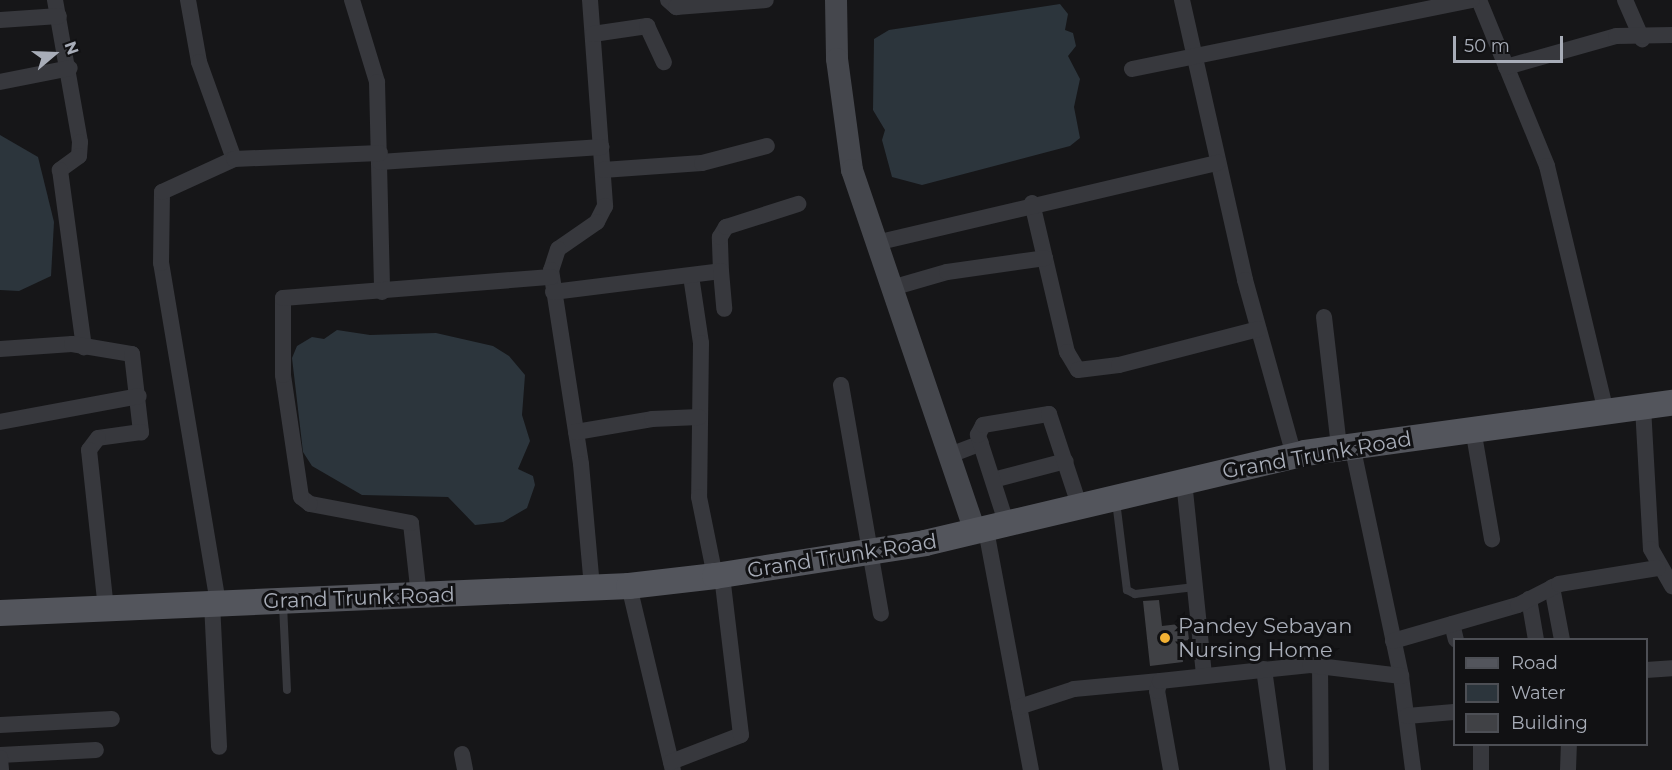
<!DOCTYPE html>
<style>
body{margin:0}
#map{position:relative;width:1672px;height:770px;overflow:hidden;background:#161618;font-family:Montserrat,sans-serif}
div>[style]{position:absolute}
.water>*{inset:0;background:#2c353c}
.building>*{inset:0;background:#404145}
.lane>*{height:8px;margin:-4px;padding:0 4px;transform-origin:4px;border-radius:4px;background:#37383d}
.street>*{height:16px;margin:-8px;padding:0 8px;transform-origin:8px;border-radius:8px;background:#37383d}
.secondary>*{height:22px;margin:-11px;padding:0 11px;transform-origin:11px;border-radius:11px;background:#45474d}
.primary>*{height:26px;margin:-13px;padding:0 13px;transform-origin:13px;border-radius:13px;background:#53555c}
.dots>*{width:16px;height:16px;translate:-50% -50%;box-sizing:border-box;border:3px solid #111113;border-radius:50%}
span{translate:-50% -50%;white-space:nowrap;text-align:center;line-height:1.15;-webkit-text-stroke:6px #111113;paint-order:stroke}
.street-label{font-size:21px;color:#a8adb8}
.poi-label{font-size:21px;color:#a8adb8}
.left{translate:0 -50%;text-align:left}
.legend{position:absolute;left:1453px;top:638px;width:195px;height:108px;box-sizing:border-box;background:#111113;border:2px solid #4d4f55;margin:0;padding:8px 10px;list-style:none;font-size:18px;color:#a8adb8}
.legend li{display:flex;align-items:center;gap:12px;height:30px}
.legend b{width:30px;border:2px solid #4d4f55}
.north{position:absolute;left:24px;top:24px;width:60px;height:60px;-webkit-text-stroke:4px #111113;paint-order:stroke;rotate:71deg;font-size:16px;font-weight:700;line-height:24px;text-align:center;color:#a8adb8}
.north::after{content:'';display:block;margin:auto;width:21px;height:27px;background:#a8adb8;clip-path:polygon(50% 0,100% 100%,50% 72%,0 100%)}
.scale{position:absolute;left:1453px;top:36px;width:110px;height:27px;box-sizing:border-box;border:3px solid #a8adb8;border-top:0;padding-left:8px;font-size:18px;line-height:21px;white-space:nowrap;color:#a8adb8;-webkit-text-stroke:4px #111113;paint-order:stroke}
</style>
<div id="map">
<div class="water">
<i style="clip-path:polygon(1060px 4px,1068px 14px,1065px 30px,1073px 33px,1076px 46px,1068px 56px,1080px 79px,1074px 107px,1080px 138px,1070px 146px,922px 185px,892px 177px,882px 140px,885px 130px,873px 110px,874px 39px,889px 30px)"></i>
<i style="clip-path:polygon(0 135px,38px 157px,54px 222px,51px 276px,19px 291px,0 290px)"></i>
<i style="clip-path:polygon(337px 330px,370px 335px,436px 333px,493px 346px,509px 356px,525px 375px,522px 415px,530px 441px,518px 469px,533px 476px,535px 485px,527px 508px,503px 522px,475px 525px,448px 497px,362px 495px,312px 466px,303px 452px,292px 358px,297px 346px,312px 337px,324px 339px)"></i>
</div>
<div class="building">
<i style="clip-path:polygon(1159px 600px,1162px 626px,1187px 623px,1189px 640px,1181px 641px,1183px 662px,1150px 666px,1143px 601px)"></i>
</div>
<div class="lane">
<i style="left:1116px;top:501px;width:90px;rotate:83deg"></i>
<i style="left:1127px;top:590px;width:9px;rotate:27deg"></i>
<i style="left:1135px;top:594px;width:60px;rotate:-6.7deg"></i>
<i style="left:283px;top:605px;width:85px;rotate:87.3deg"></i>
</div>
<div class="street">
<i style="left:55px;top:0;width:144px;rotate:80deg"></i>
<i style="left:80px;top:142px;width:14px;rotate:94deg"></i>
<i style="left:79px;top:156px;width:24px;rotate:144deg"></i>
<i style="left:60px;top:170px;width:179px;rotate:82.3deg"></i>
<i style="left:188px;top:0;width:63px;rotate:79.9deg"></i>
<i style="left:199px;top:62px;width:103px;rotate:70.2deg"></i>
<i style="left:352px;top:0;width:86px;rotate:73deg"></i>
<i style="left:377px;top:82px;width:210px;rotate:88.6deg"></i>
<i style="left:590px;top:0;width:207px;rotate:85.8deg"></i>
<i style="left:605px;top:206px;width:18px;rotate:117deg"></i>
<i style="left:597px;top:222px;width:47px;rotate:145.3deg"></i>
<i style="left:558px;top:249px;width:22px;rotate:108deg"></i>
<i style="left:551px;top:270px;width:196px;rotate:81.2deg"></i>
<i style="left:581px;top:464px;width:124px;rotate:84.9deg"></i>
<i style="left:668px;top:0;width:11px;rotate:41deg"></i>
<i style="left:676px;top:7px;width:90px;rotate:-4.4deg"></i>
<i style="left:1182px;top:0;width:287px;rotate:77.3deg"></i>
<i style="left:1245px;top:280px;width:182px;rotate:74.4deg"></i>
<i style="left:1479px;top:0;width:179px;rotate:67.7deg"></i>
<i style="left:1547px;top:166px;width:253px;rotate:76.5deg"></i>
<i style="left:1625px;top:0;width:43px;rotate:66.4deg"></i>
<i style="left:0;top:20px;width:59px;rotate:-3.9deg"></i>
<i style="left:593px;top:34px;width:55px;rotate:-8.4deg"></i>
<i style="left:647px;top:26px;width:40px;rotate:65deg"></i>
<i style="left:1506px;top:67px;width:114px;rotate:-15.7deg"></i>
<i style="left:1616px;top:36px;width:56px;rotate:-1deg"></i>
<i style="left:1132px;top:69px;width:347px;rotate:-11.5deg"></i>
<i style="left:0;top:82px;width:71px;rotate:-11.3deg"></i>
<i style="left:380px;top:162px;width:222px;rotate:-3.9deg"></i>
<i style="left:603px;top:170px;width:99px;rotate:-4deg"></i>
<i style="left:702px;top:163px;width:67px;rotate:-14.7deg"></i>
<i style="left:1032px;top:203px;width:153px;rotate:76.8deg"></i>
<i style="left:1067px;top:352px;width:21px;rotate:59deg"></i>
<i style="left:1078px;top:370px;width:41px;rotate:-7deg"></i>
<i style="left:1119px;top:365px;width:144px;rotate:-14.5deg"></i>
<i style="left:880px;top:242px;width:347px;rotate:-13.2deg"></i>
<i style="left:721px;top:272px;width:35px;rotate:-92deg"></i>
<i style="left:720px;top:237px;width:12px;rotate:-59deg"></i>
<i style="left:726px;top:227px;width:76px;rotate:-17.7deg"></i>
<i style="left:691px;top:276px;width:68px;rotate:81.5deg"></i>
<i style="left:701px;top:343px;width:154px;rotate:90.7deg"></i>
<i style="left:699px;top:497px;width:81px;rotate:78.6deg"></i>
<i style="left:895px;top:287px;width:54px;rotate:-16.1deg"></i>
<i style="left:947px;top:272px;width:99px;rotate:-8.1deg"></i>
<i style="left:553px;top:292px;width:169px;rotate:-7.1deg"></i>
<i style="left:721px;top:271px;width:38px;rotate:85deg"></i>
<i style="left:1324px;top:317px;width:131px;rotate:83.4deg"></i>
<i style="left:0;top:349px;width:72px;rotate:-4deg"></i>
<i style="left:72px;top:344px;width:61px;rotate:9.5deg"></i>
<i style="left:132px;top:354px;width:79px;rotate:83.4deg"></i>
<i style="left:141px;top:432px;width:43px;rotate:172.1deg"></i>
<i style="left:98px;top:438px;width:15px;rotate:127deg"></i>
<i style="left:89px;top:450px;width:159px;rotate:83.9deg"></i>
<i style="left:841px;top:385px;width:232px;rotate:80.1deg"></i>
<i style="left:1643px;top:407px;width:142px;rotate:86.8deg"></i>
<i style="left:1651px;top:549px;width:43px;rotate:60.4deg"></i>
<i style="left:0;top:422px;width:141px;rotate:-10.6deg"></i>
<i style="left:1473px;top:429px;width:112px;rotate:80.2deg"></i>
<i style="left:576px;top:432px;width:77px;rotate:-9.7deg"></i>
<i style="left:652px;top:419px;width:47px;rotate:-2.4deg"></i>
<i style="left:1352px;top:445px;width:236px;rotate:78deg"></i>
<i style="left:1401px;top:676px;width:95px;rotate:82.7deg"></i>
<i style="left:950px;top:455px;width:33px;rotate:-21deg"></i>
<i style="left:993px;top:480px;width:75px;rotate:-14.6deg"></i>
<i style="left:1184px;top:481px;width:195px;rotate:84.1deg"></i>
<i style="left:1007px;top:525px;width:95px;rotate:-107.9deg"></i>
<i style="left:978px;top:435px;width:11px;rotate:-63deg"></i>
<i style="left:983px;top:425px;width:67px;rotate:-9.5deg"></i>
<i style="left:1049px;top:414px;width:99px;rotate:71.7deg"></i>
<i style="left:986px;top:530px;width:244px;rotate:79.4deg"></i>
<i style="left:629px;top:586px;width:189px;rotate:76.6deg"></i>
<i style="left:1552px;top:587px;width:54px;rotate:79.3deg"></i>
<i style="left:419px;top:596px;width:73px;rotate:-96.3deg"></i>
<i style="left:411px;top:523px;width:103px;rotate:-169.3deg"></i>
<i style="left:310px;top:504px;width:11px;rotate:-142deg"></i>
<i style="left:301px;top:497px;width:123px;rotate:-98.4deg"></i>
<i style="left:283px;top:375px;width:77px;rotate:-90deg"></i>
<i style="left:283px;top:298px;width:269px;rotate:-4.5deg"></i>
<i style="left:1529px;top:599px;width:42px;rotate:80.3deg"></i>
<i style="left:212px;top:603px;width:144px;rotate:87.2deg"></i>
<i style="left:218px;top:603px;width:345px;rotate:-99.5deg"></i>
<i style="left:161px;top:263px;width:71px;rotate:-89.2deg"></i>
<i style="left:162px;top:192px;width:79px;rotate:-24.6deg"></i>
<i style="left:234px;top:159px;width:146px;rotate:-2.4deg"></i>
<i style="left:1452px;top:624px;width:16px;rotate:76deg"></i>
<i style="left:1393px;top:641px;width:130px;rotate:-16.1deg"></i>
<i style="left:1518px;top:605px;width:46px;rotate:-27.1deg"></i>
<i style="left:1559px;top:584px;width:100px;rotate:-9.2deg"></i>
<i style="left:1320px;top:665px;width:105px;rotate:89.5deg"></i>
<i style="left:1264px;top:669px;width:102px;rotate:82.1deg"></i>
<i style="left:1646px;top:670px;width:26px;rotate:-4deg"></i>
<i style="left:1019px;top:707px;width:58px;rotate:-18.1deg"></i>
<i style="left:1074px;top:689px;width:86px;rotate:-5.3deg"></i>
<i style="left:1407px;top:716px;width:47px;rotate:-4.9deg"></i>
<i style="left:0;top:725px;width:112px;rotate:-3.1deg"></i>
<i style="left:462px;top:754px;width:16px;rotate:79deg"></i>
<i style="left:0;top:755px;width:96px;rotate:-3deg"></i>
<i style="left:0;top:758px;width:12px;rotate:85deg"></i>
<i style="left:671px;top:762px;width:75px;rotate:-21.1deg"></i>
<i style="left:741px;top:735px;width:161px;rotate:-96.8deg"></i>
<i style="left:1171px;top:770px;width:80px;rotate:-100deg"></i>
<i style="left:1157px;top:691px;width:10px;rotate:-73deg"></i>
<i style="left:1160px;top:681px;width:151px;rotate:-6.1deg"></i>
<i style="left:1310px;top:665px;width:92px;rotate:6.9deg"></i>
<i style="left:1481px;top:770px;width:26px;rotate:-90deg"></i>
<i style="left:1568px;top:770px;width:26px;rotate:-88deg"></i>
</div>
<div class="secondary">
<i style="left:836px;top:0;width:59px;rotate:89deg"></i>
<i style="left:837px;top:59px;width:112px;rotate:82.3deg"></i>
<i style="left:852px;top:170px;width:382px;rotate:71.2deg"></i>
</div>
<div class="primary">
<i style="left:0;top:613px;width:630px;rotate:-2.46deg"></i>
<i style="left:629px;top:586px;width:87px;rotate:-6.6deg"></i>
<i style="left:715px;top:576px;width:213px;rotate:-8.9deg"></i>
<i style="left:925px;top:543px;width:391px;rotate:-13.3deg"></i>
<i style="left:1305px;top:453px;width:370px;rotate:-7.8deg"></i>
</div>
<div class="dots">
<i style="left:1165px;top:638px;background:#f2b134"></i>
</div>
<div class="street-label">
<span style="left:1317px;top:455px;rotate:-10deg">Grand Trunk Road</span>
<span style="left:842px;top:556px;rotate:-9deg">Grand Trunk Road</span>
<span style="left:359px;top:598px;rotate:-2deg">Grand Trunk Road</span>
</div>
<div class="poi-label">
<span class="left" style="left:1178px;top:638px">Pandey Sebayan<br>Nursing Home</span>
</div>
<ul class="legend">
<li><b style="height:8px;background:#53555c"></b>Road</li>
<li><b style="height:16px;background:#2c353c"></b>Water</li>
<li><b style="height:16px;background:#404145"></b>Building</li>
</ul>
<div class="north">N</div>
<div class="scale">50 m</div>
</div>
